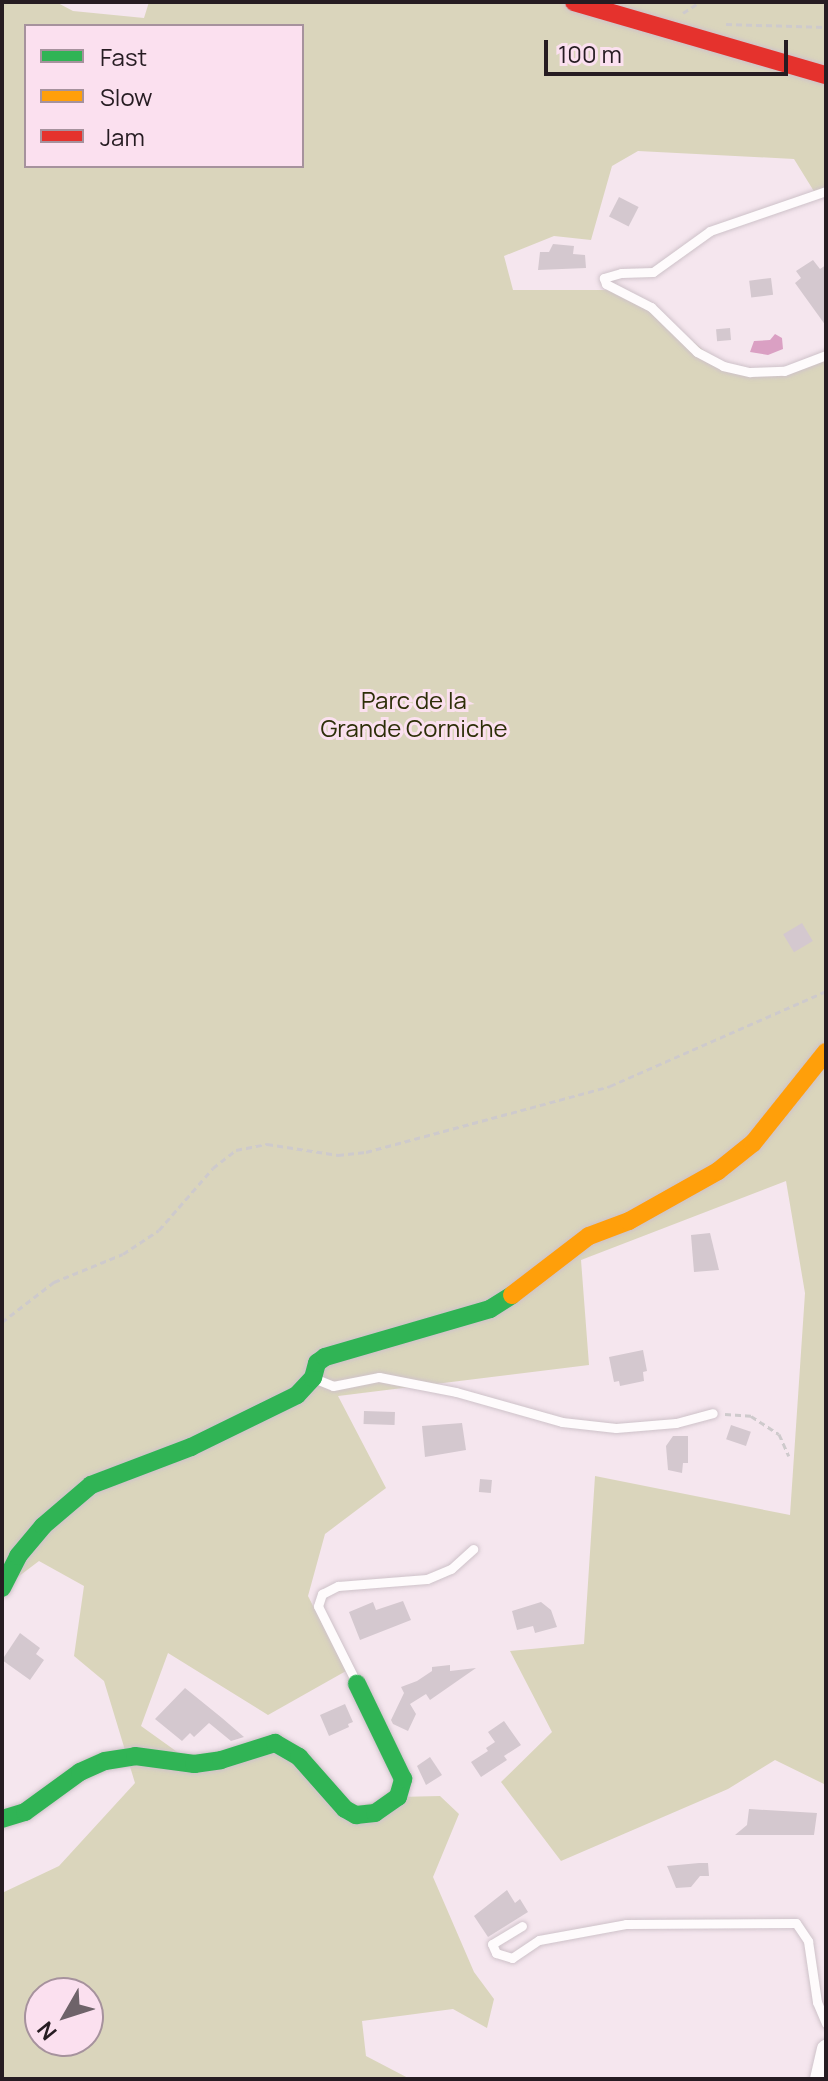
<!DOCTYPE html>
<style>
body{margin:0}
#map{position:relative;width:828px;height:2081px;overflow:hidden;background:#f5e6ee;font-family:Manrope,sans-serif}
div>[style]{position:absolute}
.green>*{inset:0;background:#dad5bc}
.water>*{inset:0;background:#daa0c3}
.building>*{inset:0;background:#d4c8cf;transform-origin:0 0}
.path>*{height:3px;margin-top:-1.5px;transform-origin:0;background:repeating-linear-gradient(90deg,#cecacc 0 6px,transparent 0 10px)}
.roads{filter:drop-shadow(0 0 2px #cec2c9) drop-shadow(0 0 2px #cec2c9)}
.lane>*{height:9px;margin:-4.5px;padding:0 4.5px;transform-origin:4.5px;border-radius:4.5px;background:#fefbfc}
.street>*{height:18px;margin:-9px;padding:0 9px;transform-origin:9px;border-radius:9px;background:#fefbfc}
.fast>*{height:18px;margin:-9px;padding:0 9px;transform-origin:9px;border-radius:9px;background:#30b455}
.slow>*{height:18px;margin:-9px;padding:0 9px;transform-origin:9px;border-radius:9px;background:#ff9f0a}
.jam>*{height:18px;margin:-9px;padding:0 9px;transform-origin:9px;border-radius:9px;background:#e5322d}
span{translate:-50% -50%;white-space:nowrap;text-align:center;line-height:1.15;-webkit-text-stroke:6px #fbe0ef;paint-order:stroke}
.park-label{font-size:24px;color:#2d2e08}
.frame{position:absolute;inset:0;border:4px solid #261c22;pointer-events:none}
.legend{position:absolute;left:24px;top:24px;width:280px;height:144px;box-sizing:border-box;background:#fbe0ef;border:2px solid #a6929d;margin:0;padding:10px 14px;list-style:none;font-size:24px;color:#261c22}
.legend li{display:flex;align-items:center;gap:16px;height:40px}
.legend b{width:40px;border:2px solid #a6929d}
.north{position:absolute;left:24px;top:1977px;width:80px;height:80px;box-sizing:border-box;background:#fbe0ef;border:2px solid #a6929d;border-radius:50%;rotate:231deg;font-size:22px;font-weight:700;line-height:32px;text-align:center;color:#261c22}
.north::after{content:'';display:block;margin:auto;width:28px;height:36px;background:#6e6369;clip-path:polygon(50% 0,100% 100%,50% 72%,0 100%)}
.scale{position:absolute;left:544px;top:40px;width:244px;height:36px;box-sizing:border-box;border:4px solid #261c22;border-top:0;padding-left:10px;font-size:24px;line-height:28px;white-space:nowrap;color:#261c22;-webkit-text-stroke:6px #fbe0ef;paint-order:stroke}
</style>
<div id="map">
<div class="green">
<i style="clip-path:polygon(evenodd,2px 2px,56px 2px,73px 11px,144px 18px,149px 2px,826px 2px,826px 192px,815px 193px,794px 159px,638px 151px,612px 166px,591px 240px,554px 236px,504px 256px,513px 290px,620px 290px,651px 307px,723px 366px,784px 371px,826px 355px,826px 1785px,775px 1760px,728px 1789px,561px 1861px,501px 1782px,552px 1732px,510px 1651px,584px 1644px,595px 1476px,790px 1515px,805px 1293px,786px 1181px,581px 1260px,589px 1365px,338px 1396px,386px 1488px,325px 1534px,308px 1596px,346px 1671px,268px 1715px,168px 1653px,141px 1726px,194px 1764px,275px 1743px,345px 1809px,398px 1797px,440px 1796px,459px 1814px,433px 1877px,474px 1972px,494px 1999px,487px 2028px,453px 2009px,362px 2021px,366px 2056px,410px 2079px,2px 2079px,2px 1893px,59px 1866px,135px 1783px,104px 1681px,74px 1656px,84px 1586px,39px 1561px,2px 1589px,2px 2px,26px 26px,302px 26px,302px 166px,26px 166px,26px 26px,2px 2px,40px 1993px,88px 1993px,88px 2041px,40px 2041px,40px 1993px)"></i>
</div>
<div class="water">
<i style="clip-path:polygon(775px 334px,782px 338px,783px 349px,768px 355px,750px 352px,754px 341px,770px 340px)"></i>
</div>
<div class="building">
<i style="left:619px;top:197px;width:22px;height:22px;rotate:27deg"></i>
<i style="clip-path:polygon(553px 244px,574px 246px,573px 254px,585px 255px,586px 268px,538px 270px,540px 252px,549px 252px)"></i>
<i style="clip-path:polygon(813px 260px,820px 269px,826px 265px,826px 326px,795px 283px,801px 278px,796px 271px)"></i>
<i style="left:771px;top:278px;width:17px;height:22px;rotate:83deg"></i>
<i style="left:730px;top:328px;width:12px;height:14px;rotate:85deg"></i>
<i style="left:802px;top:923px;width:21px;height:22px;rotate:59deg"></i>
<i style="clip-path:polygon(710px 1233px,719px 1270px,694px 1272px,691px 1235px)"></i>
<i style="clip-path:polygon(643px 1350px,647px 1371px,643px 1372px,644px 1381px,620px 1386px,619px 1381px,614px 1382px,609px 1357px)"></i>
<i style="left:364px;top:1411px;width:31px;height:13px;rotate:2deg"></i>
<i style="clip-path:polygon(462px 1423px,466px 1450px,425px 1457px,422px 1426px)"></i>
<i style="left:731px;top:1425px;width:21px;height:15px;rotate:19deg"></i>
<i style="clip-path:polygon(673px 1436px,688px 1436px,688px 1463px,683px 1463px,682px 1473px,668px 1470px,666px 1446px)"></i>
<i style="left:480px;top:1479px;width:12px;height:13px;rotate:5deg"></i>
<i style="clip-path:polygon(403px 1601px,411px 1620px,360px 1640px,349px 1612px,373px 1602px,376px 1610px)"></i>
<i style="clip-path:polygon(541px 1602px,551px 1610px,557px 1627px,535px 1633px,533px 1626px,517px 1630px,512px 1611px)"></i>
<i style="clip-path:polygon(20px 1633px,40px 1648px,36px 1654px,44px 1660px,30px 1680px,2px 1660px)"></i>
<i style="clip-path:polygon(450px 1665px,450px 1671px,476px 1668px,430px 1700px,426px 1694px,410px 1704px,416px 1714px,408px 1731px,393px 1724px,391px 1720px,404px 1693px,401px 1687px,417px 1681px,432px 1671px,432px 1667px)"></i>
<i style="clip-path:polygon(185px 1688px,222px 1718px,244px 1737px,231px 1741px,209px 1723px,194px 1737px,190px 1733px,182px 1741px,155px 1719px)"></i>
<i style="clip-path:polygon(345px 1704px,353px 1722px,348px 1724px,349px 1727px,329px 1736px,320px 1715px)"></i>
<i style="clip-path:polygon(504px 1721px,521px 1745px,504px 1756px,507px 1760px,481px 1777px,471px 1762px,488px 1751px,486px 1748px,495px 1742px,488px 1732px)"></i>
<i style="clip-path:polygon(430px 1757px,442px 1775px,426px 1785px,417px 1766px)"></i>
<i style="clip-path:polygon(749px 1809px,817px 1813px,814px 1835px,735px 1835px,747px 1825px)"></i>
<i style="clip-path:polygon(699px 1863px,708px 1863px,709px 1876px,700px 1876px,691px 1887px,676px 1888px,667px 1866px)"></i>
<i style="clip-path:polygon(507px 1890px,515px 1903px,520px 1899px,528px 1912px,488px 1937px,474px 1916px)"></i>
</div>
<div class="path">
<i style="left:683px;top:13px;width:20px;rotate:-33deg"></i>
<i style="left:726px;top:24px;width:100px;rotate:1.7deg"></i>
<i style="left:2px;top:1322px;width:66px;rotate:-37.6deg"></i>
<i style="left:54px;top:1282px;width:74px;rotate:-22.1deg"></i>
<i style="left:123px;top:1254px;width:43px;rotate:-33.7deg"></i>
<i style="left:159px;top:1230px;width:82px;rotate:-48.9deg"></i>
<i style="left:213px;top:1168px;width:29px;rotate:-38deg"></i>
<i style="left:236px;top:1150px;width:32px;rotate:-11deg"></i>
<i style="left:267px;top:1144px;width:72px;rotate:8.8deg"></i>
<i style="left:338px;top:1155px;width:28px;rotate:-6deg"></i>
<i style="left:366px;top:1152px;width:253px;rotate:-15.1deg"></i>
<i style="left:610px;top:1086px;width:236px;rotate:-23.7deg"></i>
<i style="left:725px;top:1414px;width:26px;rotate:4deg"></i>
<i style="left:751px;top:1416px;width:33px;rotate:33deg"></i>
<i style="left:779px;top:1434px;width:24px;rotate:66deg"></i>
</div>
<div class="roads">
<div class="lane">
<i style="left:826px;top:191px;width:123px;rotate:161deg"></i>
<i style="left:710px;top:231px;width:70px;rotate:144.3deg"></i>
<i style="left:653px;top:272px;width:32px;rotate:178deg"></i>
<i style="left:621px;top:273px;width:18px;rotate:164deg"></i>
<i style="left:604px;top:278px;width:6px;rotate:72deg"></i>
<i style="left:606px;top:284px;width:51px;rotate:27.1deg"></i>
<i style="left:651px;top:307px;width:64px;rotate:44.4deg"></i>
<i style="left:697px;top:352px;width:30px;rotate:28deg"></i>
<i style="left:723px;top:366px;width:28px;rotate:13deg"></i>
<i style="left:750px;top:372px;width:34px;rotate:-2deg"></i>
<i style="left:784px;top:371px;width:45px;rotate:-20.9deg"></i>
<i style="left:316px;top:1379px;width:18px;rotate:22deg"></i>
<i style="left:333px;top:1386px;width:47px;rotate:-11.1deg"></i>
<i style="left:379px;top:1377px;width:78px;rotate:11deg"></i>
<i style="left:456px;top:1392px;width:110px;rotate:15.8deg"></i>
<i style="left:562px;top:1422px;width:54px;rotate:6.3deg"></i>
<i style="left:616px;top:1428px;width:60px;rotate:-4.8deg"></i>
<i style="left:676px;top:1423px;width:38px;rotate:-15deg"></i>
<i style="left:357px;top:1684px;width:87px;rotate:-116.6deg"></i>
<i style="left:318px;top:1606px;width:13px;rotate:-72deg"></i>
<i style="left:322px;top:1594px;width:18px;rotate:-27deg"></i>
<i style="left:338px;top:1586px;width:89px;rotate:-4.5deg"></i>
<i style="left:427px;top:1579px;width:26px;rotate:-23deg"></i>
<i style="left:451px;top:1569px;width:30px;rotate:-42deg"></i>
<i style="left:522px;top:1926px;width:35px;rotate:149deg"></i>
<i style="left:492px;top:1944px;width:10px;rotate:66deg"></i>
<i style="left:496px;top:1953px;width:17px;rotate:17deg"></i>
<i style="left:512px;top:1958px;width:32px;rotate:-34deg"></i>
<i style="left:539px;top:1940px;width:88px;rotate:-10.4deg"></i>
<i style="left:626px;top:1924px;width:170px;rotate:-0.3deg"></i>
<i style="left:796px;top:1923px;width:22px;rotate:56deg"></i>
<i style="left:808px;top:1941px;width:62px;rotate:81.6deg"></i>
<i style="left:817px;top:2002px;width:23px;rotate:67deg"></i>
</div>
<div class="street">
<i style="left:819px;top:2079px;width:31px;rotate:-77deg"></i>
</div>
<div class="fast">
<i style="left:2px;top:1588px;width:36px;rotate:-63deg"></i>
<i style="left:18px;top:1556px;width:39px;rotate:-50deg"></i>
<i style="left:43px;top:1526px;width:63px;rotate:-40.5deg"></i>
<i style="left:91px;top:1485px;width:107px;rotate:-20.8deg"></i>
<i style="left:191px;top:1447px;width:118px;rotate:-26.1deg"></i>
<i style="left:297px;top:1395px;width:23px;rotate:-47deg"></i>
<i style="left:313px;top:1378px;width:16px;rotate:-75deg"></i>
<i style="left:317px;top:1363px;width:10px;rotate:-37deg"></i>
<i style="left:325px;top:1357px;width:172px;rotate:-16.2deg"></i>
<i style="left:490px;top:1309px;width:26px;rotate:-32deg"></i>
<i style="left:2px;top:1819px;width:24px;rotate:-17deg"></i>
<i style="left:25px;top:1812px;width:68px;rotate:-36deg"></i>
<i style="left:80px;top:1772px;width:27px;rotate:-24deg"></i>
<i style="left:105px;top:1761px;width:30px;rotate:-9deg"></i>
<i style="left:135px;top:1756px;width:60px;rotate:7.7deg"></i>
<i style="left:194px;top:1764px;width:27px;rotate:-8deg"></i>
<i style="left:221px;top:1760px;width:57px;rotate:-17.5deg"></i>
<i style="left:275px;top:1743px;width:28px;rotate:30deg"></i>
<i style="left:299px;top:1757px;width:69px;rotate:48.5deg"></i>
<i style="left:345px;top:1809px;width:13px;rotate:29deg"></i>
<i style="left:356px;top:1815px;width:19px;rotate:-6deg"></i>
<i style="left:375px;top:1813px;width:28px;rotate:-35deg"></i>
<i style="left:398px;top:1797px;width:19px;rotate:-74deg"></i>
<i style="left:403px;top:1779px;width:106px;rotate:-115.8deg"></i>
</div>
<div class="slow">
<i style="left:512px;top:1295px;width:97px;rotate:-37.5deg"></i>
<i style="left:589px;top:1236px;width:43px;rotate:-20.6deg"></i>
<i style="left:629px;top:1221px;width:102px;rotate:-29.3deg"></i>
<i style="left:718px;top:1171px;width:45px;rotate:-38.7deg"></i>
<i style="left:753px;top:1143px;width:117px;rotate:-51.3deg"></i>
</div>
<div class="jam">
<i style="left:574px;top:2px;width:262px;rotate:16.2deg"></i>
</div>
</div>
<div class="park-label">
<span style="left:414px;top:714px">Parc de la<br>Grande Corniche</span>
</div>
<div class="frame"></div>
<ul class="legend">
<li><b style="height:10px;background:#30b455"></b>Fast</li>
<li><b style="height:10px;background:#ff9f0a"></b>Slow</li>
<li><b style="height:10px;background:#e5322d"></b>Jam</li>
</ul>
<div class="north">N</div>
<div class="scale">100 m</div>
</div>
